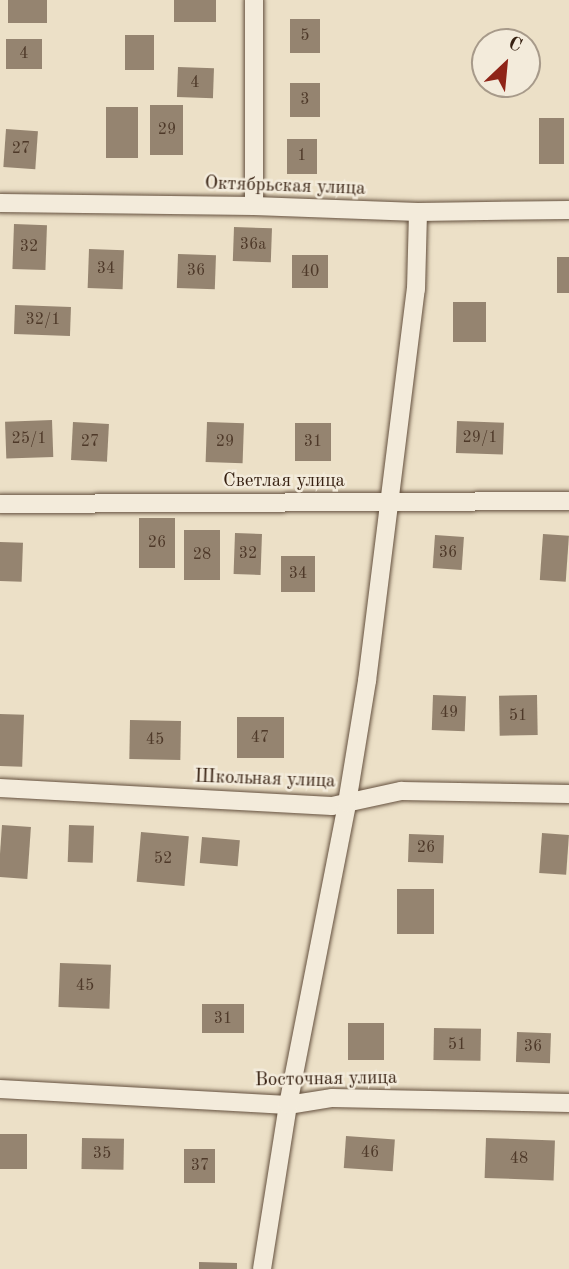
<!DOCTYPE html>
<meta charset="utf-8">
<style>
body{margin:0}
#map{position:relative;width:569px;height:1269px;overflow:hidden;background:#ece0c7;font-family:"Old Standard TT",serif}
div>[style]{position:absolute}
.building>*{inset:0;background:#958470;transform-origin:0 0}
.roads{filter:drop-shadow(0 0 2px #64503e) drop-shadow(0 0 2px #64503e)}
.street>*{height:18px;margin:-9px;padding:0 9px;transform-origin:9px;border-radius:9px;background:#f3ebdb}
span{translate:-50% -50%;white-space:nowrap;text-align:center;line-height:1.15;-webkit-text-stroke:5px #f3ebdb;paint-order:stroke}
.number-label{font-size:16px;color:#4e3929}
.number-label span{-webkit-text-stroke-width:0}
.street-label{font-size:19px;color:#362011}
.north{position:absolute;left:471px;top:28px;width:70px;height:70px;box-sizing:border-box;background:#f3ebdb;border:2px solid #a79a8a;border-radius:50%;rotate:26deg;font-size:19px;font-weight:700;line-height:28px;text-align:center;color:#362011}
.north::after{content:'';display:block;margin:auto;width:24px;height:32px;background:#8f2418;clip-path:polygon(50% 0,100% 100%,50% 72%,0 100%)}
</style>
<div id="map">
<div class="building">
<i style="left:8px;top:0;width:39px;height:23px"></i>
<i style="left:174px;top:0;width:42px;height:22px"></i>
<i style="left:290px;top:19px;width:30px;height:34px"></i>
<i style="left:125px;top:35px;width:29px;height:35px"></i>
<i style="left:6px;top:39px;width:36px;height:30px"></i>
<i style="left:178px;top:67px;width:36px;height:30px;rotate:2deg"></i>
<i style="left:290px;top:83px;width:30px;height:34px"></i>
<i style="left:150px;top:105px;width:33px;height:50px"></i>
<i style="left:106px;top:107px;width:32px;height:51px"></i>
<i style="left:539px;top:118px;width:25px;height:46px"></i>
<i style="left:6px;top:129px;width:32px;height:38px;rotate:4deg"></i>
<i style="left:287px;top:139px;width:30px;height:35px"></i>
<i style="left:14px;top:224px;width:33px;height:45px;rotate:2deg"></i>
<i style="left:234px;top:227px;width:38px;height:34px;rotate:2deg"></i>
<i style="left:89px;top:249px;width:35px;height:39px;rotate:2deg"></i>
<i style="left:178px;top:254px;width:38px;height:34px;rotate:2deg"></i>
<i style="left:292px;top:255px;width:36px;height:33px"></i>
<i style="left:557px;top:257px;width:12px;height:36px"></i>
<i style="left:453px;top:302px;width:33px;height:40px"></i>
<i style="left:15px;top:305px;width:56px;height:29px;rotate:2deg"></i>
<i style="left:52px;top:420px;width:37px;height:47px;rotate:88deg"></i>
<i style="left:457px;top:421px;width:47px;height:32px;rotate:2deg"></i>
<i style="left:73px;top:422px;width:36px;height:38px;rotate:3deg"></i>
<i style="left:207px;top:422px;width:37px;height:40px;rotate:2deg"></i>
<i style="left:295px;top:423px;width:36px;height:38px"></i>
<i style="left:139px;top:518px;width:36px;height:50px"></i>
<i style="left:184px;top:530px;width:36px;height:50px"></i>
<i style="left:235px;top:533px;width:27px;height:41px;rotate:2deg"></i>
<i style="left:543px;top:534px;width:26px;height:46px;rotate:4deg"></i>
<i style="left:435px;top:535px;width:29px;height:33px;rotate:4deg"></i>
<i style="left:0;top:542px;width:23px;height:39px;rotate:2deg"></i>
<i style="left:315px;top:556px;width:36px;height:34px;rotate:90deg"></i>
<i style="left:433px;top:695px;width:33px;height:35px;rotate:2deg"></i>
<i style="left:537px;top:695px;width:40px;height:38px;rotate:89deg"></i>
<i style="left:0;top:714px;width:24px;height:52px;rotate:2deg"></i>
<i style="left:237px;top:717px;width:47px;height:41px"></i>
<i style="left:130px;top:720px;width:51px;height:39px;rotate:1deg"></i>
<i style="left:2px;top:825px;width:29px;height:52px;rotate:4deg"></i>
<i style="left:69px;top:825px;width:25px;height:37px;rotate:2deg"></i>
<i style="left:141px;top:832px;width:48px;height:50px;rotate:5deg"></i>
<i style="left:542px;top:833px;width:27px;height:40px;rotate:4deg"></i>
<i style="left:409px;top:834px;width:35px;height:28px;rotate:2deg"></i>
<i style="left:202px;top:837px;width:38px;height:26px;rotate:5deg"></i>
<i style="left:397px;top:889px;width:37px;height:45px"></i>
<i style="left:60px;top:963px;width:51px;height:44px;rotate:2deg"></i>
<i style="left:202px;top:1004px;width:42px;height:29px"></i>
<i style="left:348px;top:1023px;width:36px;height:37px"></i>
<i style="left:434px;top:1028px;width:47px;height:32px;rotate:1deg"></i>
<i style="left:517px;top:1032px;width:34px;height:30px;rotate:2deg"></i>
<i style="left:27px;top:1134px;width:35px;height:27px;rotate:90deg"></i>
<i style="left:346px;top:1136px;width:49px;height:32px;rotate:4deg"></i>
<i style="left:82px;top:1138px;width:42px;height:31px;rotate:1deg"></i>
<i style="left:486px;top:1138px;width:69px;height:40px;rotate:2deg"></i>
<i style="left:184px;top:1149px;width:31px;height:34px"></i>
<i style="clip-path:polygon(199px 1262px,237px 1263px,237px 1269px,199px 1269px)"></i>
</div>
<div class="roads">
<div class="street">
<i style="left:254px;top:0;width:206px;rotate:90deg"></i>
<i style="left:0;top:203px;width:254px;rotate:0.7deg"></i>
<i style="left:254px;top:206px;width:164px;rotate:2.1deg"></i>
<i style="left:418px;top:212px;width:151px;rotate:-0.8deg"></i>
<i style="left:0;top:504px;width:569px;rotate:-0.3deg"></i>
<i style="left:0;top:788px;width:332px;rotate:3.1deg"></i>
<i style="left:332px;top:806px;width:71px;rotate:-12.3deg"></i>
<i style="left:401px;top:791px;width:168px;rotate:1deg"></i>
<i style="left:0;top:1089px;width:288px;rotate:3.2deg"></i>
<i style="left:288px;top:1105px;width:45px;rotate:-9deg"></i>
<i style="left:332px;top:1098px;width:237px;rotate:1.2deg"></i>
<i style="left:262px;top:1269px;width:166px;rotate:-81deg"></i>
<i style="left:288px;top:1105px;width:308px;rotate:-78.9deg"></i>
<i style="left:347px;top:803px;width:124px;rotate:-80.7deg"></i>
<i style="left:367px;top:681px;width:395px;rotate:-82.9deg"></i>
<i style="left:416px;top:289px;width:77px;rotate:-88.5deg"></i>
</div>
</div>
<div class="number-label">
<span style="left:305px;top:36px">5</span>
<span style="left:24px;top:54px">4</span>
<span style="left:195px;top:83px">4</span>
<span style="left:305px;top:100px">3</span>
<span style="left:167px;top:130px">29</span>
<span style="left:21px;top:149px">27</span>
<span style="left:302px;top:156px">1</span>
<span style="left:253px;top:245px">36а</span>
<span style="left:29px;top:247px">32</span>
<span style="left:106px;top:269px">34</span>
<span style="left:196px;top:271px">36</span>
<span style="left:310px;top:272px">40</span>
<span style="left:43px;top:320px">32/1</span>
<span style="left:480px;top:438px">29/1</span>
<span style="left:29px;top:439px">25/1</span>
<span style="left:90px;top:442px">27</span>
<span style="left:225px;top:442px">29</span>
<span style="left:313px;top:442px">31</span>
<span style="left:157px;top:543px">26</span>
<span style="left:448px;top:553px">36</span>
<span style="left:248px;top:554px">32</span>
<span style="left:202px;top:555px">28</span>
<span style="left:298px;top:574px">34</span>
<span style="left:449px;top:713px">49</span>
<span style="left:518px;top:716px">51</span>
<span style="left:260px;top:738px">47</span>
<span style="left:155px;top:740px">45</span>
<span style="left:426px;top:848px">26</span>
<span style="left:163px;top:859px">52</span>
<span style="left:85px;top:986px">45</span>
<span style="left:223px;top:1019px">31</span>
<span style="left:457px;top:1045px">51</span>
<span style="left:533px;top:1047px">36</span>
<span style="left:370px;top:1153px">46</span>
<span style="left:102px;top:1154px">35</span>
<span style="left:519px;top:1159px">48</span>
<span style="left:200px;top:1166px">37</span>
</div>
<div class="street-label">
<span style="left:285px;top:187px;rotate:2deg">Октябрьская улица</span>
<span style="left:284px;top:482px">Светлая улица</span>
<span style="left:265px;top:780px;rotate:2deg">Школьная улица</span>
<span style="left:326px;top:1080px;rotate:-1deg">Восточная улица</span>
</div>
<div class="north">С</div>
</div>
